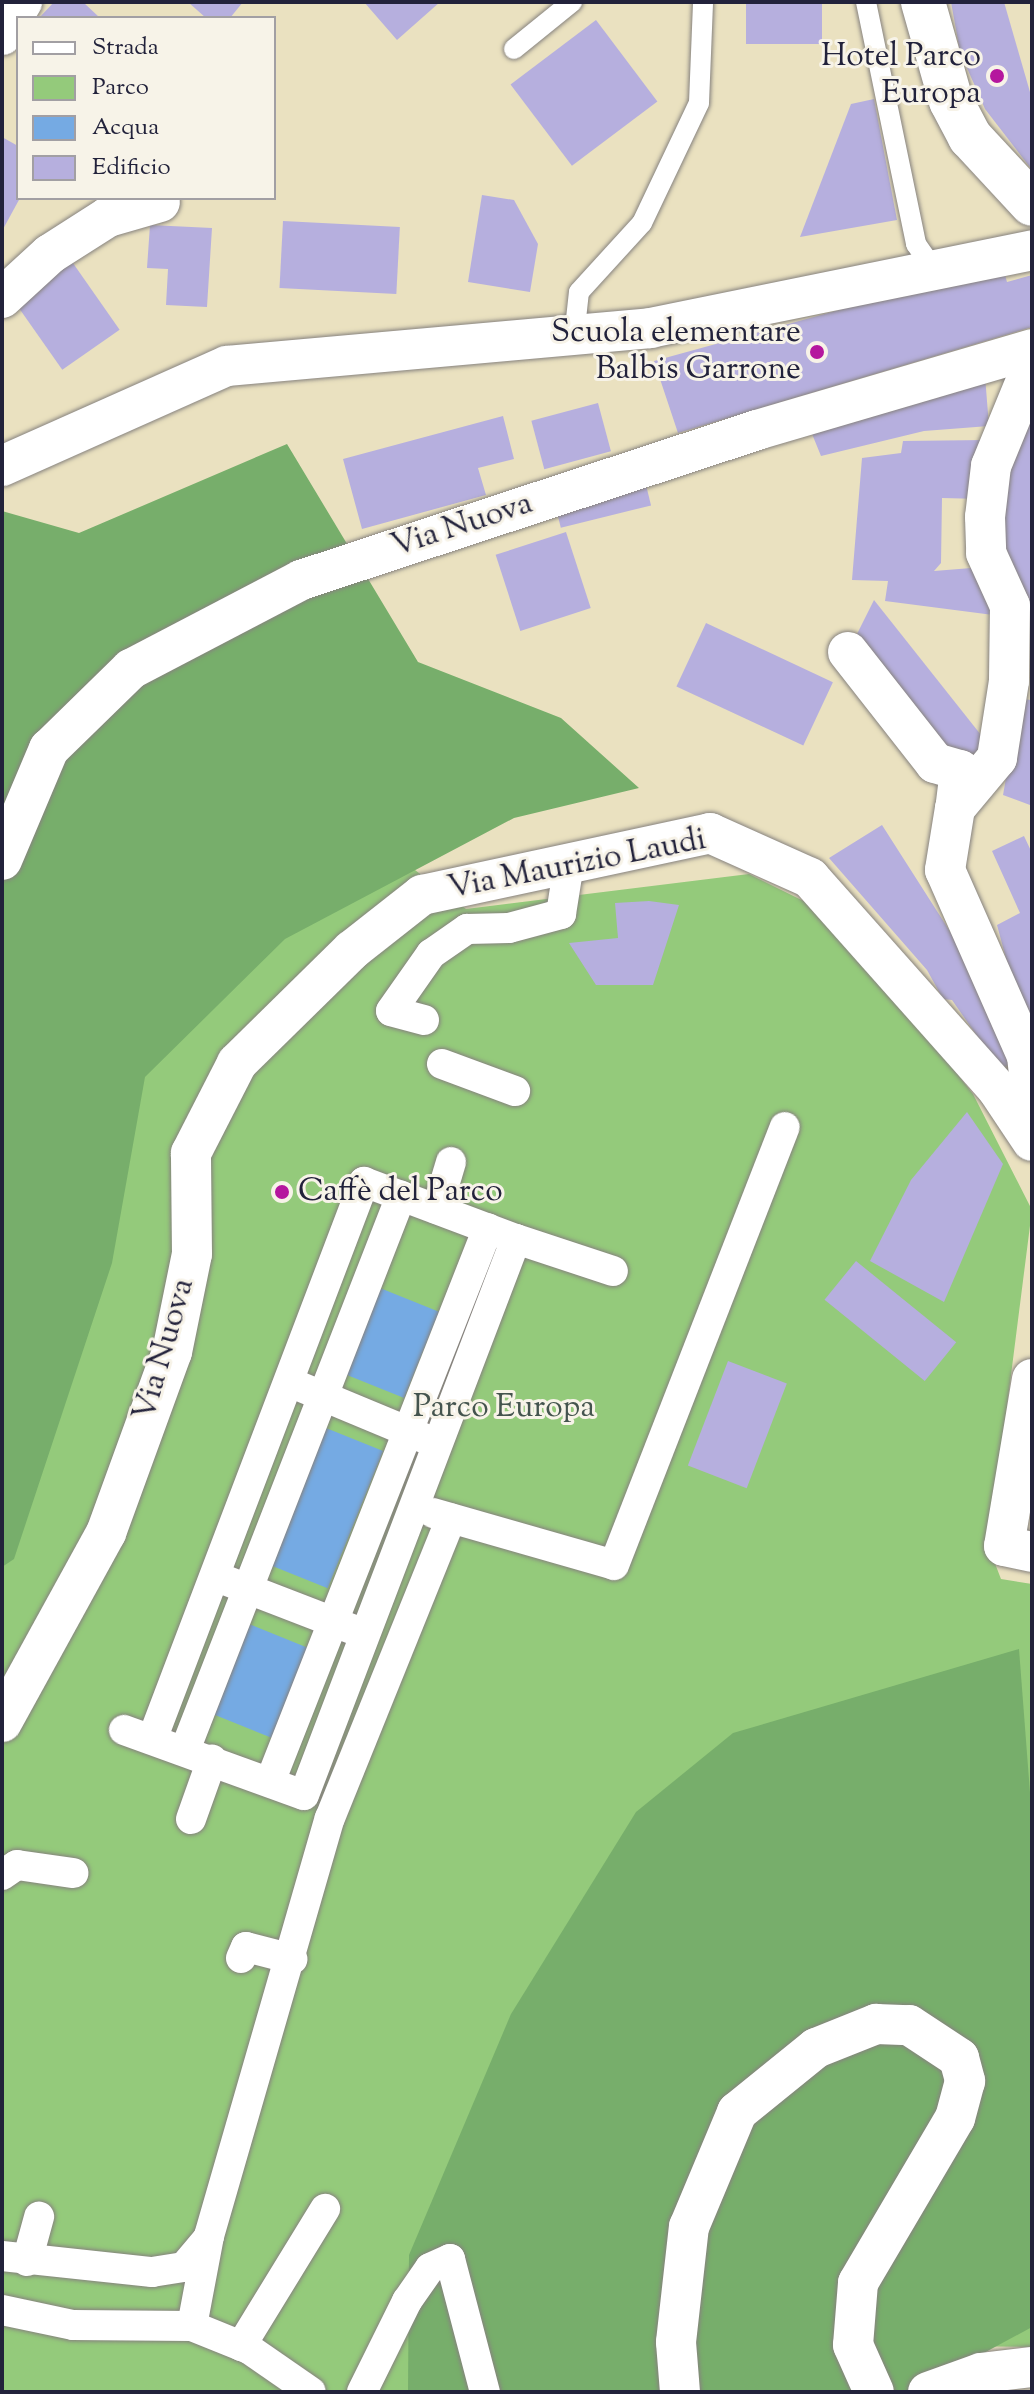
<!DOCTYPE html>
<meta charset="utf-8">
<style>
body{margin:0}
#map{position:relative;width:1034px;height:2394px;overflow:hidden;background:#eae1c0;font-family:"Sorts Mill Goudy",serif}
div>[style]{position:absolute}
.green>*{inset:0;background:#94ca7b}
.forest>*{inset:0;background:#77ae6b}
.water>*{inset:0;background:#75aae3;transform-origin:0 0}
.building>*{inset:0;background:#b6afde;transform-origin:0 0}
.roads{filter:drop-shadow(0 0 2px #86827e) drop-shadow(0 0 2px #86827e)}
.service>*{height:20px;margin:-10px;padding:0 10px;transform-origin:10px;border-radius:10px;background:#fff}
.pedestrian>*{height:30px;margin:-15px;padding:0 15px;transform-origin:15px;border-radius:15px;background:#fff}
.minor>*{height:40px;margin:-20px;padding:0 20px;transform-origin:20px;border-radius:20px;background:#fff}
.tertiary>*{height:44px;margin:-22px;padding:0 22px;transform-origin:22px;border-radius:22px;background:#fff}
.dots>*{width:22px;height:22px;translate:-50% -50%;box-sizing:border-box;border:4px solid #f7f3e8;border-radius:50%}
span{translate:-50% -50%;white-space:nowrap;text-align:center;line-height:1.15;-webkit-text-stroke:6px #f7f3e8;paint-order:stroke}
.poi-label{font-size:32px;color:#22223b}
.right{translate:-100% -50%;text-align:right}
.left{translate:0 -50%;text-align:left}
.street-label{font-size:32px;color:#22223b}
.park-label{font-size:32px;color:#44544e}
.frame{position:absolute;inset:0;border:4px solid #22223b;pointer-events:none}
.legend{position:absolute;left:16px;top:16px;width:260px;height:184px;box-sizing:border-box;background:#f7f3e8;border:2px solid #a29fa3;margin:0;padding:10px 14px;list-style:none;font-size:24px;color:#22223b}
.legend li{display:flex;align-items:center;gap:16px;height:40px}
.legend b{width:40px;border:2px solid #a29fa3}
</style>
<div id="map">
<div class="green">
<i style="clip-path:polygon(2px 554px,466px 909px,749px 874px,834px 916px,973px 1094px,1032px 1210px,989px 1548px,1001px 1579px,1032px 1584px,1032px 2347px,949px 2346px,645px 2392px,2px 2392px)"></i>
</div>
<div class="forest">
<i style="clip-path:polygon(287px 444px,418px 662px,561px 718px,639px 788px,514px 818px,285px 939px,145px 1077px,112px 1263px,14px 1559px,2px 1567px,2px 511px,79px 533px)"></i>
<i style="clip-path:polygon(1019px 1649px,1032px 1819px,1032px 2327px,912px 2392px,408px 2392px,409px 2255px,511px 2014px,636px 1812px,733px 1733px)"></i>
</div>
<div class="water">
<i style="left:375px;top:1286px;width:69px;height:93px;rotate:22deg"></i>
<i style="left:321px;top:1426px;width:67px;height:148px;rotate:22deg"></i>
<i style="left:244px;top:1622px;width:70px;height:97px;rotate:22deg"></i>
</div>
<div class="building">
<i style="clip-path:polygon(54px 2px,83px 2px,100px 18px,39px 18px)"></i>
<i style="clip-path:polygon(188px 2px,243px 2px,230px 18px,206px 18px)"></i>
<i style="clip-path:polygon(364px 2px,440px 2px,397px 40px)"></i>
<i style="left:746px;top:2px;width:76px;height:42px"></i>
<i style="clip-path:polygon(951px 2px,1004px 2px,1032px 99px,1032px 170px,985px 109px,960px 52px)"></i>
<i style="left:596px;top:20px;width:102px;height:107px;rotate:53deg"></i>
<i style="clip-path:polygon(874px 99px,897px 220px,800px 237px,851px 104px)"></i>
<i style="clip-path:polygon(2px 137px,18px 146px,20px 198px,2px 231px)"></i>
<i style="clip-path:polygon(482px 195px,514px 200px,538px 244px,530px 292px,468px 282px)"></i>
<i style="left:283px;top:221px;width:117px;height:67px;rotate:3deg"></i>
<i style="clip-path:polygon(150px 225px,212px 228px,207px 307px,166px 305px,168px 269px,147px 268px)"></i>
<i style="left:68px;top:256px;width:90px;height:70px;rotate:55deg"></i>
<i style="clip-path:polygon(1002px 265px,1007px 282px,1032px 275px,1032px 327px,678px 433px,654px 361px)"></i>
<i style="clip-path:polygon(985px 376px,989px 426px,924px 431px,821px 456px,810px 429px)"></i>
<i style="clip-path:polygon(1032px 402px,1031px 507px,1032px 608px,1013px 591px,992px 517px)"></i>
<i style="left:598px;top:403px;width:50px;height:69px;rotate:75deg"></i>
<i style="clip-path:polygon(503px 416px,514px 459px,478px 468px,486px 495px,362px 529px,343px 459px)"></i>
<i style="clip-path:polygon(985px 440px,981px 499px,942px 498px,941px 563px,934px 571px,984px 567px,1001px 616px,885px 601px,888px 581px,852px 580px,862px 458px,901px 453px,903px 441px)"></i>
<i style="left:646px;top:485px;width:21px;height:93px;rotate:76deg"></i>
<i style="left:566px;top:532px;width:80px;height:74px;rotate:72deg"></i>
<i style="clip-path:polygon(874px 600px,981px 735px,978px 759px,939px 755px,853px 642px)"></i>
<i style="left:706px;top:623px;width:140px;height:70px;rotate:25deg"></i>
<i style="clip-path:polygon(1020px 699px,1032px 700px,1030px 805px,1003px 795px)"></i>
<i style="clip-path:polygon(882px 825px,958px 944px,1023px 1058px,1000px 1069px,952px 1000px,943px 999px,927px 970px,829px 858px)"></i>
<i style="clip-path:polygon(1024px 836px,1032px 853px,1032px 1055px,997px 925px,1020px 913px,992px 851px)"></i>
<i style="clip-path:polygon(649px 901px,679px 905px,653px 985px,596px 985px,569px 943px,618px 938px,615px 903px)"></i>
<i style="clip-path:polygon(967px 1112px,1003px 1164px,944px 1302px,870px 1261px,911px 1180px)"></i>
<i style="left:856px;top:1261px;width:129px;height:50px;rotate:39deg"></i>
<i style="left:728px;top:1361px;width:63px;height:112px;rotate:21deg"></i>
</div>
<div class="roads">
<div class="service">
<i style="left:866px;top:2px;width:247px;rotate:78.3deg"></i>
<i style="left:916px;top:244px;width:33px;rotate:55deg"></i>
<i style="left:514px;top:49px;width:75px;rotate:-39deg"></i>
<i style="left:574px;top:337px;width:45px;rotate:-83.7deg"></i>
<i style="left:579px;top:292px;width:93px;rotate:-47.6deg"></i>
<i style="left:642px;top:223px;width:133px;rotate:-64.6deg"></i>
<i style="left:699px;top:103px;width:101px;rotate:-87.7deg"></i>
</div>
<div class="pedestrian">
<i style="left:424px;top:1020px;width:34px;rotate:-165deg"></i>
<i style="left:391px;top:1011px;width:70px;rotate:-54.9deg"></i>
<i style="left:431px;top:954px;width:44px;rotate:-34.8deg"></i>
<i style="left:467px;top:929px;width:42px;rotate:-1.4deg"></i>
<i style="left:509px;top:928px;width:54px;rotate:-15.1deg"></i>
<i style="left:561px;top:914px;width:36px;rotate:-81deg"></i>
<i style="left:442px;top:1064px;width:78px;rotate:20.3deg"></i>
<i style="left:437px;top:1209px;width:49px;rotate:-73.4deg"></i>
<i style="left:301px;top:1387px;width:135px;rotate:22.6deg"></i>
<i style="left:433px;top:1513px;width:188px;rotate:16deg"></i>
<i style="left:614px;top:1565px;width:470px;rotate:-68.7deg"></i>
<i style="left:227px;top:1581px;width:136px;rotate:21.1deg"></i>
<i style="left:124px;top:1730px;width:191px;rotate:19.9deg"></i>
<i style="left:304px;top:1795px;width:595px;rotate:-69.13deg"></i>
<i style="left:516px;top:1239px;width:102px;rotate:18.3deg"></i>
<i style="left:153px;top:1737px;width:594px;rotate:-69.18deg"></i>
<i style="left:364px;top:1182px;width:162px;rotate:20.6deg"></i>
<i style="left:185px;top:1750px;width:595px;rotate:-68.7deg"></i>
<i style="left:270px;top:1782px;width:595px;rotate:-68.52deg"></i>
<i style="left:191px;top:1819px;width:63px;rotate:-70.4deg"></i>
<i style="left:2px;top:1875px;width:18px;rotate:-34deg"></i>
<i style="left:17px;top:1865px;width:57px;rotate:8.1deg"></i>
<i style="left:241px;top:1958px;width:12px;rotate:-66deg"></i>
<i style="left:246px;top:1947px;width:48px;rotate:14.6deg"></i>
<i style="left:2px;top:2256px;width:151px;rotate:6.1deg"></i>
<i style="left:152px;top:2272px;width:32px;rotate:-9deg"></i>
<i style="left:184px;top:2267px;width:38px;rotate:-50deg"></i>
<i style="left:27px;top:2261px;width:46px;rotate:-74.7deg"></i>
<i style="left:2px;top:2310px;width:73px;rotate:11.9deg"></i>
<i style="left:73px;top:2325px;width:119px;rotate:0.5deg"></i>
<i style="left:192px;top:2326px;width:61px;rotate:22deg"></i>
<i style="left:249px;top:2349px;width:75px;rotate:34.7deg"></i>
<i style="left:192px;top:2326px;width:92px;rotate:-79.3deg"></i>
<i style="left:209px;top:2236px;width:435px;rotate:-73.9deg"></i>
<i style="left:330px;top:1818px;width:323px;rotate:-68deg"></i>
<i style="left:241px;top:2346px;width:161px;rotate:-58.5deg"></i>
<i style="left:362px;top:2392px;width:102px;rotate:-63.7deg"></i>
<i style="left:407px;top:2301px;width:40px;rotate:-55.1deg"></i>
<i style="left:430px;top:2268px;width:22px;rotate:-24deg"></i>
<i style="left:450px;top:2259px;width:138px;rotate:75.3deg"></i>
</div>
<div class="minor">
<i style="left:2px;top:35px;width:39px;rotate:-59deg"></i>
<i style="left:2px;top:298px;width:65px;rotate:-42.5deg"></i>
<i style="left:50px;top:254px;width:69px;rotate:-32.5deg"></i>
<i style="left:108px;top:217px;width:54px;rotate:-16.1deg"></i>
<i style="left:1032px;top:366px;width:108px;rotate:112.3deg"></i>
<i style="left:991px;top:466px;width:51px;rotate:96.7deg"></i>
<i style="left:985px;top:517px;width:36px;rotate:88deg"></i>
<i style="left:986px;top:553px;width:58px;rotate:65.6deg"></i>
<i style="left:1010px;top:606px;width:75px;rotate:90.8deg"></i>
<i style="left:1009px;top:681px;width:78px;rotate:98.9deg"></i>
<i style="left:997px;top:758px;width:65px;rotate:130deg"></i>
<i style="left:955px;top:808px;width:63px;rotate:99.2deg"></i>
<i style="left:945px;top:870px;width:203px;rotate:66.2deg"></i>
<i style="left:1027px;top:1056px;width:45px;rotate:83.7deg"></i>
<i style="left:2px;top:466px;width:246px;rotate:-24deg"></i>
<i style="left:227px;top:366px;width:425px;rotate:-5.1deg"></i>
<i style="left:650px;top:328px;width:390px;rotate:-11.5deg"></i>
<i style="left:848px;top:652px;width:141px;rotate:51.9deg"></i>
<i style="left:935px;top:763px;width:26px;rotate:16deg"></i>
<i style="left:960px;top:770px;width:38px;rotate:97deg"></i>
<i style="left:2px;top:860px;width:121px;rotate:-67.1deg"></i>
<i style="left:49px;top:749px;width:115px;rotate:-44.3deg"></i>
<i style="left:131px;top:669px;width:192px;rotate:-27.6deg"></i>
<i style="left:301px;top:580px;width:480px;rotate:-18.2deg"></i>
<i style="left:757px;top:430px;width:287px;rotate:-16.4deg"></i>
<i style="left:1032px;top:1379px;width:169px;rotate:99.5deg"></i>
<i style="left:1004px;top:1546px;width:29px;rotate:12deg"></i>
<i style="left:2px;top:1722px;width:216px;rotate:-61.2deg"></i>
<i style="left:106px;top:1533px;width:193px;rotate:-70deg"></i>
<i style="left:172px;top:1352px;width:100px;rotate:-78.5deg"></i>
<i style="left:192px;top:1254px;width:101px;rotate:-90.6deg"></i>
<i style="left:191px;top:1153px;width:101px;rotate:-62.9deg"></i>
<i style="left:237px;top:1063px;width:161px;rotate:-44.5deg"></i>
<i style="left:352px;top:950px;width:89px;rotate:-38.2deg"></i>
<i style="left:422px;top:895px;width:295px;rotate:-12.1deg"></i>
<i style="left:710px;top:833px;width:110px;rotate:24.2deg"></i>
<i style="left:810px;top:878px;width:283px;rotate:48.4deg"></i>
<i style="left:998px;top:1090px;width:61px;rotate:56.3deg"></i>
<i style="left:680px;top:2392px;width:50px;rotate:-94.6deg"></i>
<i style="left:676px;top:2342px;width:116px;rotate:-83.6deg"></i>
<i style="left:689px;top:2227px;width:125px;rotate:-67.3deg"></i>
<i style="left:737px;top:2112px;width:102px;rotate:-39deg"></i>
<i style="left:816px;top:2048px;width:65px;rotate:-21.8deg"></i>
<i style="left:876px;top:2024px;width:33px;rotate:2deg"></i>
<i style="left:909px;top:2025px;width:60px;rotate:33.4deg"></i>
<i style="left:959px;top:2058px;width:24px;rotate:75deg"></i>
<i style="left:965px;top:2081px;width:38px;rotate:105deg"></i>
<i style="left:955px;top:2118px;width:191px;rotate:120.5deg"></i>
<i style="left:858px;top:2283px;width:62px;rotate:94.6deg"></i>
<i style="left:853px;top:2345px;width:51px;rotate:65.9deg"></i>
<i style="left:928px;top:2392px;width:56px;rotate:-19.7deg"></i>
<i style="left:981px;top:2373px;width:51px;rotate:-6.7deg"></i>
</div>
<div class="tertiary">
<i style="left:923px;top:2px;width:103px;rotate:74.2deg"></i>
<i style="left:951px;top:101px;width:41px;rotate:62.2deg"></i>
<i style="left:970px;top:137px;width:91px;rotate:47.2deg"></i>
</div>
</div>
<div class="dots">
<i style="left:997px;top:76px;background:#b5179e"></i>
<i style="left:817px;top:352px;background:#b5179e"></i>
<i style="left:282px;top:1192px;background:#b5179e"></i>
</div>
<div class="poi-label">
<span class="right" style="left:981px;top:76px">Hotel Parco<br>Europa</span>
<span class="right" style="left:801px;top:352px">Scuola elementare<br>Balbis Garrone</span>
<span class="left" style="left:298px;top:1192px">Caffè del Parco</span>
</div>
<div class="street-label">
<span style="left:462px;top:526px;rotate:-18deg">Via Nuova</span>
<span style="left:577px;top:865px;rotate:-11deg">Via Maurizio Laudi</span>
<span style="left:165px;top:1350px;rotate:-74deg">Via Nuova</span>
</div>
<div class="park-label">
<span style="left:504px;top:1408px">Parco Europa</span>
</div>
<div class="frame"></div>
<ul class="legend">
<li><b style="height:10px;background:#fff"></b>Strada</li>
<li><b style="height:22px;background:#94ca7b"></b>Parco</li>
<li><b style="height:22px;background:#75aae3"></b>Acqua</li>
<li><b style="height:22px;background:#b6afde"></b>Edificio</li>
</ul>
</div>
